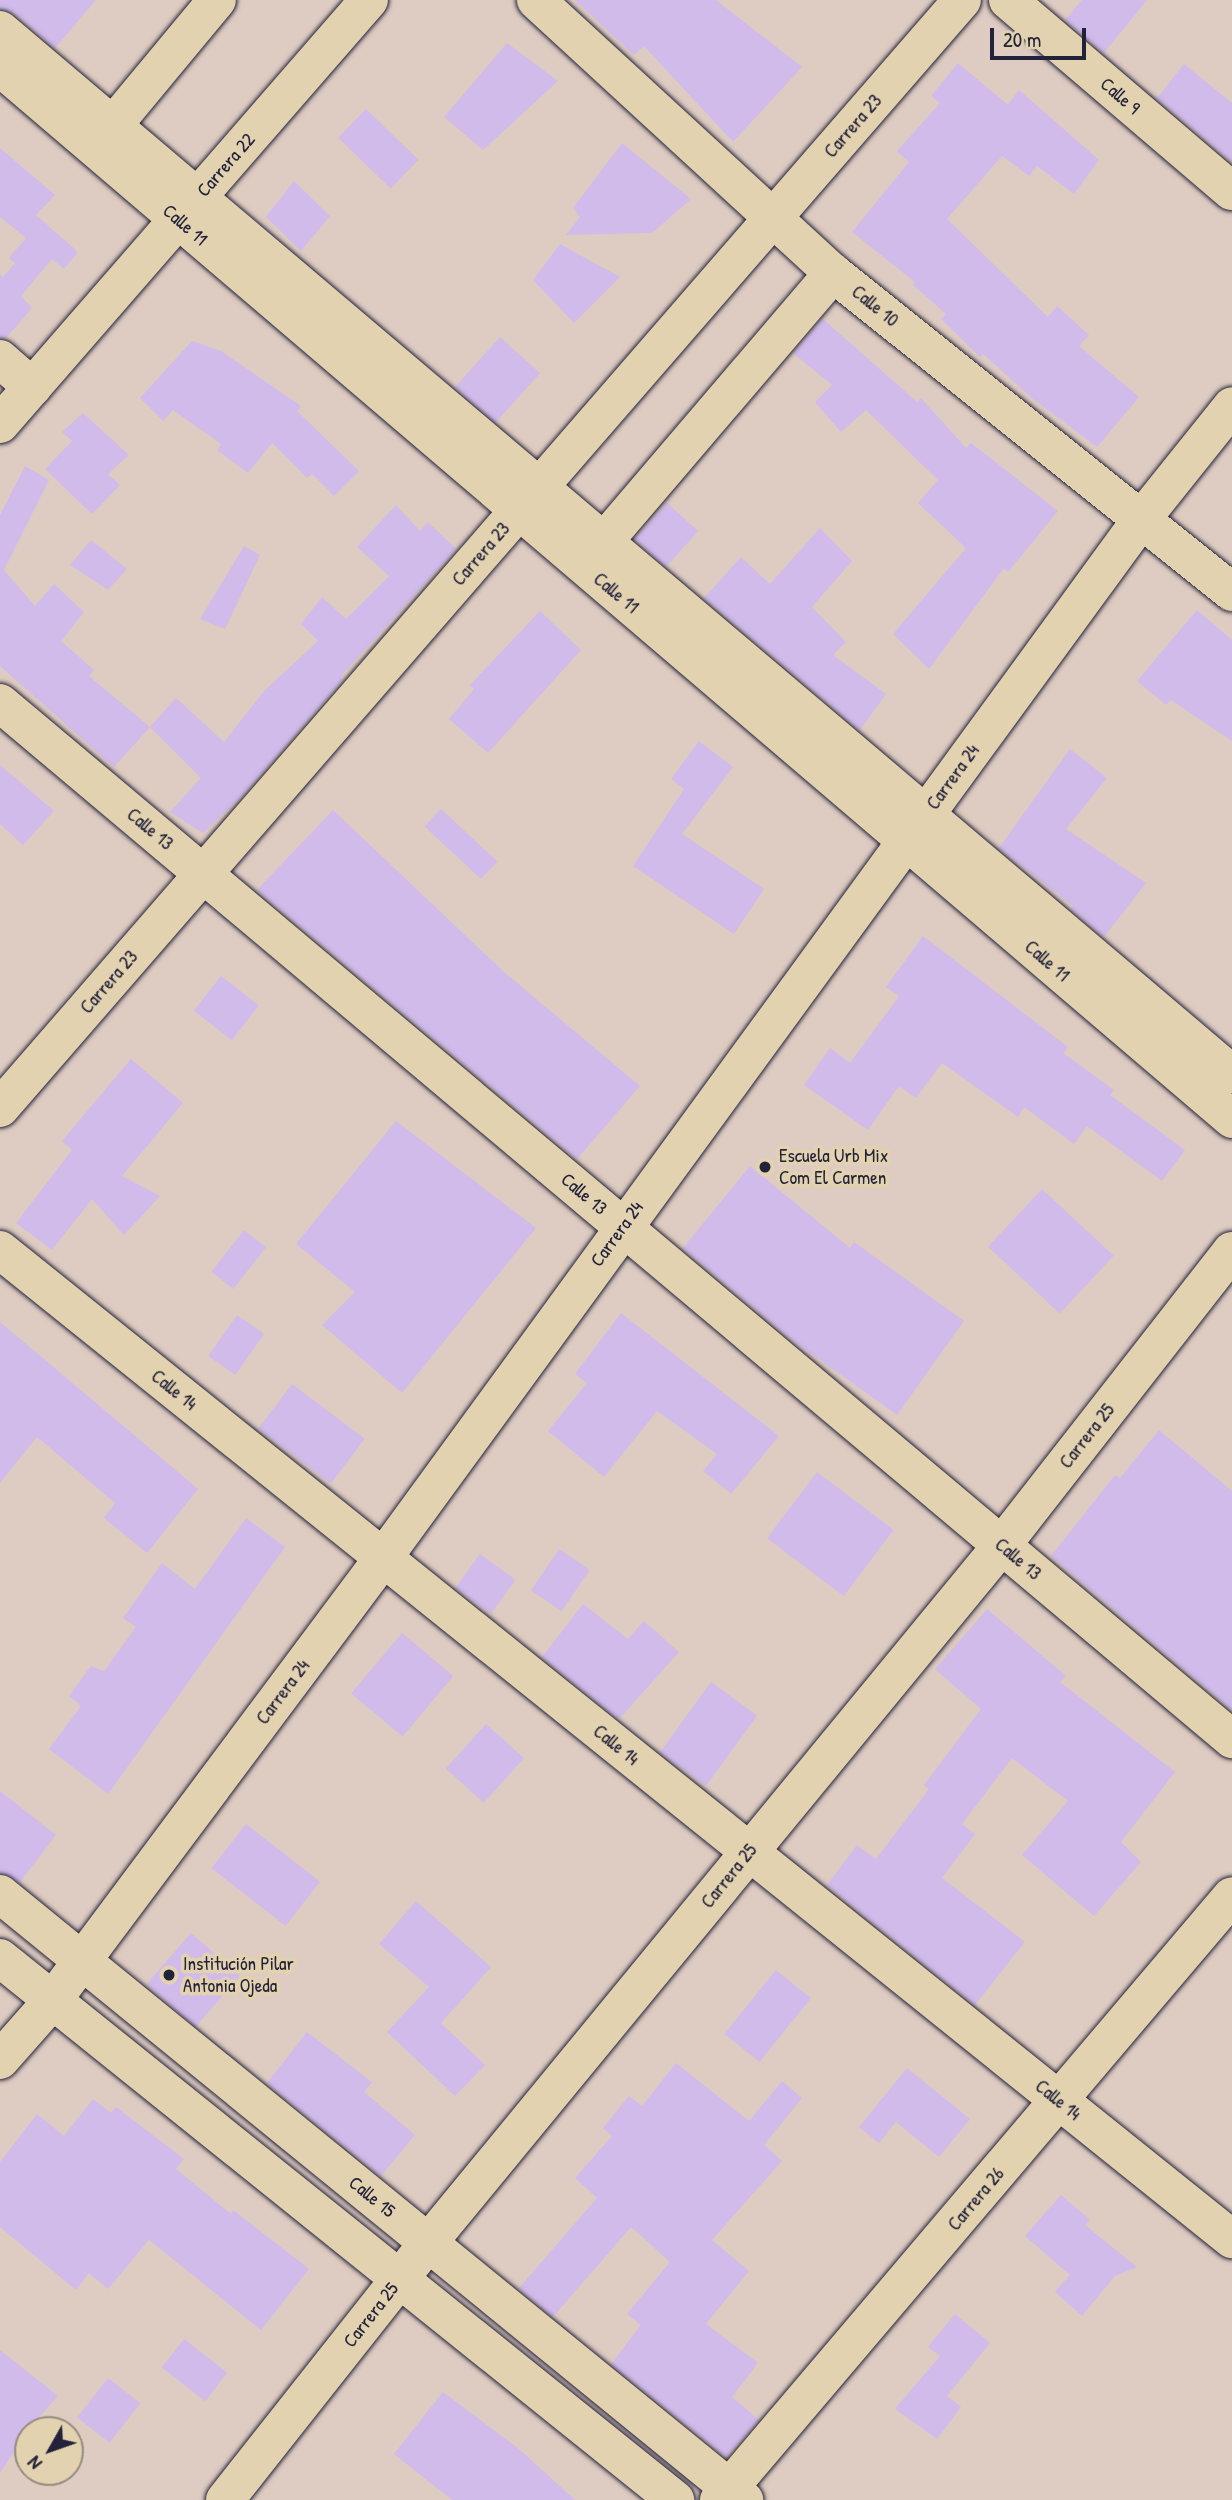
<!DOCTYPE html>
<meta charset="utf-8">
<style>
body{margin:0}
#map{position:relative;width:1232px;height:2500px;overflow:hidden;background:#decbc1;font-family:"Patrick Hand",sans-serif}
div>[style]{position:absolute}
.building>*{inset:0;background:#d1bbeb;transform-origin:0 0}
.roads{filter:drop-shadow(0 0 2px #22223b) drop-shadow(0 0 2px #22223b)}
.minor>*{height:38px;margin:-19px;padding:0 19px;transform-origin:19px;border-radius:19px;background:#e3d2af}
.dots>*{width:19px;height:19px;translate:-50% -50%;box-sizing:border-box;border:4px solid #e3d2af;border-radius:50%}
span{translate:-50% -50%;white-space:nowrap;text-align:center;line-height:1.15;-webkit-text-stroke:7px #e3d2af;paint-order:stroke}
.street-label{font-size:19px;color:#22223b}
.poi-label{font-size:19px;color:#22223b}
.left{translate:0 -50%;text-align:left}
.north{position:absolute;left:14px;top:2416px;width:70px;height:70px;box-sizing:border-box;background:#e3d2af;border:2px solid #968c81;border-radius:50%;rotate:230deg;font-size:19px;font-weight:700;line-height:28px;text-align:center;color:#22223b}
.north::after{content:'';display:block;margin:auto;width:24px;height:32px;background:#22223b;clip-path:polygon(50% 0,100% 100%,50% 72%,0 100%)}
.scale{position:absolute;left:990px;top:28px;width:96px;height:32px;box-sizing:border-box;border:4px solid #22223b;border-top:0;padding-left:9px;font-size:21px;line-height:24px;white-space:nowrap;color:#22223b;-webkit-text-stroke:5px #e3d2af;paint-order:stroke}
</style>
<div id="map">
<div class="building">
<i style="clip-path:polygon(0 0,96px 0,55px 48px,14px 13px,0 9px)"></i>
<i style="clip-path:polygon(575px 0,716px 0,802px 67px,733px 142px,644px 46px,634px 55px)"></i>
<i style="clip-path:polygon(1082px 0,1147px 0,1104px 53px,1065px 20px)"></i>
<i style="clip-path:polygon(507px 43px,558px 81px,483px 150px,444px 117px)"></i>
<i style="clip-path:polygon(958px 63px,1008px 105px,1019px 90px,1099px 160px,1074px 194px,1037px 166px,1029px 176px,1002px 156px,947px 219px,1048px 317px,1057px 306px,1089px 335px,1079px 346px,1139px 397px,1097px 447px,1033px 399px,983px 354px,980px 357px,941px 319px,946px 314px,913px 285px,915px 282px,852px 232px,909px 162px,897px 151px,940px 103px,931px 96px)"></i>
<i style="clip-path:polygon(1184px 64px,1232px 103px,1232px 162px,1157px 98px)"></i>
<i style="left:366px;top:109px;width:73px;height:40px;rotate:44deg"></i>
<i style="clip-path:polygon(622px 143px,691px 199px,652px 233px,566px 235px,580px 217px,573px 208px)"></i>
<i style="clip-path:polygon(0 148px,55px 195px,36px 215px,78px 252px,64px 269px,52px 259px,21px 296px,32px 308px,6px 338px,0 338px,0 274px,3px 277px,15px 263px,9px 258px,26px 238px,0 217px)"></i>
<i style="clip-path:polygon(294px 181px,330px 216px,301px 251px,266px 217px)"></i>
<i style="clip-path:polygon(560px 244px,620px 277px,574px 323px,533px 280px)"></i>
<i style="clip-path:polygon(823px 319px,917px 402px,921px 398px,966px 448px,971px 443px,1058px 511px,1008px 572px,1004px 568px,929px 669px,893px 634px,966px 548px,918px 503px,938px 480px,866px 410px,841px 432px,815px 402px,832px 385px,793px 353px)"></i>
<i style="left:500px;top:337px;width:54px;height:67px;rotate:42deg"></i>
<i style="clip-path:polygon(192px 341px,221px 351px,301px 406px,297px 411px,359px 471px,334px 496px,312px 474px,307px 478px,272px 443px,248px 473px,217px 450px,221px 444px,173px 410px,163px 421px,140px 398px)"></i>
<i style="clip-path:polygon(83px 413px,129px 455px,108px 474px,120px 485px,92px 514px,45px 469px,72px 441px,62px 432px)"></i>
<i style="clip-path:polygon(25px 466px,49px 480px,4px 570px,35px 606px,54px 584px,84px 612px,61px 641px,94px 670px,89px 676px,150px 727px,114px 767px,0 666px,0 515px)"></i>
<i style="left:667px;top:503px;width:42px;height:48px;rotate:42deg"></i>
<i style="clip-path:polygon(396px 505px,420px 531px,428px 522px,456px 549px,340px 677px,343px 679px,243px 795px,203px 833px,170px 812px,201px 778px,150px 727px,176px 698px,224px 742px,264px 691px,318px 641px,301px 624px,322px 597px,346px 619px,389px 576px,357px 547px)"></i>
<i style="clip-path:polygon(820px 528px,852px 561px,812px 607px,846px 642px,833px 655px,886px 694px,860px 730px,704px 598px,741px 557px,770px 584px)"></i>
<i style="clip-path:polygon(91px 540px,127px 569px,108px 590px,70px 565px)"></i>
<i style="clip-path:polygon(244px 546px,260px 555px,225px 629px,200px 619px)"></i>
<i style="clip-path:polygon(1197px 610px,1232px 640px,1232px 741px,1171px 700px,1166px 705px,1137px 681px)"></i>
<i style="clip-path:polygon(540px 611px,581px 650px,488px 753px,449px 719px,474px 689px,470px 685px)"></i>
<i style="clip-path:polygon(699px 741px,733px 767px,682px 834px,764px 889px,734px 934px,633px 866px,684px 789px,671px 779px)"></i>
<i style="clip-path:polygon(1070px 749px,1107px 778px,1066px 829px,1146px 883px,1104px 937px,1071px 909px,1073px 906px,999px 848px)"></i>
<i style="clip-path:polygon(0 765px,54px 811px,23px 845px,0 824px)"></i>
<i style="left:441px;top:809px;width:77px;height:24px;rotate:43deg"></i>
<i style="clip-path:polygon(333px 810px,504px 972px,640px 1086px,577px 1159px,257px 890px)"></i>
<i style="clip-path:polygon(923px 936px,1068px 1047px,1063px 1053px,1114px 1090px,1110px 1095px,1185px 1150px,1162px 1181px,1087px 1126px,1074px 1144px,1024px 1107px,1018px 1117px,942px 1063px,916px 1098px,899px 1086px,868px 1130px,804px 1085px,830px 1048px,850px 1063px,899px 996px,886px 987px)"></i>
<i style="left:221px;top:976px;width:48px;height:44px;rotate:38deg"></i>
<i style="clip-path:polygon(131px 1059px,183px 1103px,122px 1176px,160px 1196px,124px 1235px,92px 1199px,52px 1250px,16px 1223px,72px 1150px,62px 1141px)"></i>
<i style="clip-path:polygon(396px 1121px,536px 1228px,402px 1393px,322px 1325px,355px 1292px,296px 1244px)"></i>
<i style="clip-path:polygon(750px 1166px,850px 1248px,854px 1242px,964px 1321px,897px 1415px,791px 1339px,683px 1248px)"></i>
<i style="left:1042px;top:1189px;width:98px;height:79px;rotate:43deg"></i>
<i style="left:244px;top:1230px;width:28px;height:53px;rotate:38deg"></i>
<i style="clip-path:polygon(621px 1313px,779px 1436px,731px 1494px,703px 1471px,717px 1454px,657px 1411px,604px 1477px,548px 1431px,587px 1383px,575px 1374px)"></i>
<i style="left:237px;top:1315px;width:33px;height:50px;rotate:35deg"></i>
<i style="clip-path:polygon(0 1322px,198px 1489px,147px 1553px,104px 1518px,115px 1503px,37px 1437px,0 1483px)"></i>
<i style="left:292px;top:1384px;width:91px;height:56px;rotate:37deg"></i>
<i style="clip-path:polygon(1159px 1430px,1232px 1491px,1232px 1710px,1051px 1556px,1115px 1475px,1120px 1478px)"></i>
<i style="left:817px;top:1472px;width:96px;height:83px;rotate:37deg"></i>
<i style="clip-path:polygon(246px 1518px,285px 1547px,108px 1794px,49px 1749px,81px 1706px,69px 1696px,91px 1666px,104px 1671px,136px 1627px,123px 1618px,162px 1563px,195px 1589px)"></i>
<i style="left:559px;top:1549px;width:37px;height:50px;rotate:34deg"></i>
<i style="left:480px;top:1554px;width:44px;height:42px;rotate:36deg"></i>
<i style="clip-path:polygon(583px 1604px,628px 1639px,644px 1621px,679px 1652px,619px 1719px,542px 1657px)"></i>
<i style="clip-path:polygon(987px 1609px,1066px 1676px,1060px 1682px,1175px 1772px,1121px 1842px,1141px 1862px,1094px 1916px,1022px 1855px,1068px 1801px,1012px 1758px,962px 1824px,975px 1834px,942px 1878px,1025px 1942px,975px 2005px,827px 1885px,857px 1845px,876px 1859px,929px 1789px,924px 1785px,981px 1709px,935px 1669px)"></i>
<i style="left:402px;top:1633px;width:67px;height:79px;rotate:40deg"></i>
<i style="left:711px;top:1682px;width:57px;height:87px;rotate:36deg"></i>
<i style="left:486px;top:1724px;width:51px;height:60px;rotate:42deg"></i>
<i style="clip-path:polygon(0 1791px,56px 1835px,20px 1882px,0 1873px)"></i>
<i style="left:246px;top:1824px;width:94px;height:56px;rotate:38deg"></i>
<i style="clip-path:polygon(416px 1901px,491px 1967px,441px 2023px,485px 2065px,455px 2096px,387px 2032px,429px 1987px,379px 1944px)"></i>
<i style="left:191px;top:1933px;width:65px;height:68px;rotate:41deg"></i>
<i style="left:776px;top:1970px;width:45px;height:82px;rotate:39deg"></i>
<i style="clip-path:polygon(307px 2032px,372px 2082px,364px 2092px,415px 2135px,381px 2176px,267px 2083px)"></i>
<i style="clip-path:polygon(676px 2063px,749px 2121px,782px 2081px,802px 2098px,764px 2145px,782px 2161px,712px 2240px,749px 2271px,706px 2324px,758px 2363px,732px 2397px,759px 2420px,726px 2457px,611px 2364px,641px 2325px,627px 2314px,670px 2262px,631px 2227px,553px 2317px,519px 2288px,597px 2198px,575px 2178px,612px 2136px,603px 2128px,629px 2096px,642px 2106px)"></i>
<i style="clip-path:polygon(907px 2068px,970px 2119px,939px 2157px,896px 2122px,879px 2143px,859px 2127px)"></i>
<i style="clip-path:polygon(93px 2099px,111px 2113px,116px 2107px,184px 2159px,176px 2169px,231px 2214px,233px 2210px,309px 2269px,261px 2330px,149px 2240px,108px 2289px,89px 2273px,76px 2290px,0 2227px,0 2162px,37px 2114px,64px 2136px)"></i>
<i style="clip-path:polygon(1061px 2195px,1090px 2220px,1085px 2225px,1137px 2267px,1115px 2276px,1082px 2316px,1055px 2292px,1070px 2275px,1025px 2236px)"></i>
<i style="clip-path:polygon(955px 2314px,990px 2343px,947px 2396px,961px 2407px,937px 2439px,895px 2409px,940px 2356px,928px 2347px)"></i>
<i style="left:184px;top:2339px;width:55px;height:36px;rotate:38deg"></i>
<i style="clip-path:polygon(0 2350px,58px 2396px,28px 2430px,0 2473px)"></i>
<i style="left:108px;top:2378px;width:41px;height:50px;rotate:38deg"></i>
<i style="clip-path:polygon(443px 2392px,519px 2449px,575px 2500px,452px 2500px,394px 2454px)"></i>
</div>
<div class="roads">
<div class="minor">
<i style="left:536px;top:0;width:403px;rotate:42.6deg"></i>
<i style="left:833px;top:273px;width:511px;rotate:38.64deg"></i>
<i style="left:1008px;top:0;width:294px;rotate:40.5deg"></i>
<i style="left:0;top:30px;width:1615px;rotate:40.28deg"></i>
<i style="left:0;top:67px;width:1620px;rotate:40.49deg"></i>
<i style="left:114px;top:124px;width:161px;rotate:-50.3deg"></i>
<i style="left:0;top:359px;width:43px;rotate:41.2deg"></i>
<i style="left:0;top:424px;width:562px;rotate:-48.97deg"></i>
<i style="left:606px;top:539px;width:350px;rotate:-49.5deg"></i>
<i style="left:0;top:703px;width:1610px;rotate:40.06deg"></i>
<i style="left:0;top:1108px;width:1467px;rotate:-49.03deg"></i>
<i style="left:0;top:1250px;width:1580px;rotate:38.76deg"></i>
<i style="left:0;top:1894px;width:960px;rotate:39.16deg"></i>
<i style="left:0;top:1958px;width:866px;rotate:38.76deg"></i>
<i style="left:0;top:2060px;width:79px;rotate:-48.6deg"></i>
<i style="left:52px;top:2001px;width:553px;rotate:-53.23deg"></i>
<i style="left:383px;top:1558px;width:1284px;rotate:-53.87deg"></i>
<i style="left:1140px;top:521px;width:147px;rotate:-51.3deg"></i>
<i style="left:225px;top:2500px;width:328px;rotate:-51.7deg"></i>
<i style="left:428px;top:2243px;width:904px;rotate:-50.57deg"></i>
<i style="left:1002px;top:1545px;width:373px;rotate:-52deg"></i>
<i style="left:719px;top:2500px;width:792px;rotate:-49.66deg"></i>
</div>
</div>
<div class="dots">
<i style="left:765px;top:1167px;background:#22223b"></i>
<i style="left:169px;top:1975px;background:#22223b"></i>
</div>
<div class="street-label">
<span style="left:1120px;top:96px;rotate:41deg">Calle 9</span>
<span style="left:853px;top:126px;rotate:-49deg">Carrera 23</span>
<span style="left:226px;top:165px;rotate:-49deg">Carrera 22</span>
<span style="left:185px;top:225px;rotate:41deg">Calle 11</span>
<span style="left:875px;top:306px;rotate:39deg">Calle 10</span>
<span style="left:481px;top:554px;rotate:-49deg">Carrera 23</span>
<span style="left:616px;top:593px;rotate:40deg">Calle 11</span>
<span style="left:953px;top:777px;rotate:-54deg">Carrera 24</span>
<span style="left:150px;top:829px;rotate:40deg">Calle 13</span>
<span style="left:1047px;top:961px;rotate:41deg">Calle 11</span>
<span style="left:109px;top:982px;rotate:-49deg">Carrera 23</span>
<span style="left:584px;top:1194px;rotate:40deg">Calle 13</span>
<span style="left:617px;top:1234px;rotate:-54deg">Carrera 24</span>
<span style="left:174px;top:1390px;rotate:39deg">Calle 14</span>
<span style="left:1087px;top:1436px;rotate:-52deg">Carrera 25</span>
<span style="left:1018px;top:1559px;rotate:40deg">Calle 13</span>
<span style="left:283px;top:1692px;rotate:-53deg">Carrera 24</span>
<span style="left:616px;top:1745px;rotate:39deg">Calle 14</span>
<span style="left:729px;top:1876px;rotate:-51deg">Carrera 25</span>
<span style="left:1058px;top:2100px;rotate:39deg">Calle 14</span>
<span style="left:372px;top:2197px;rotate:39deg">Calle 15</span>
<span style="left:976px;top:2199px;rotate:-50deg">Carrera 26</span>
<span style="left:371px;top:2315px;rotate:-52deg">Carrera 25</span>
</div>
<div class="poi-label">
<span class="left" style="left:779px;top:1167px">Escuela Urb Mix<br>Com El Carmen</span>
<span class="left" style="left:183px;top:1975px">Institución Pilar<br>Antonia Ojeda</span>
</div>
<div class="north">N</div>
<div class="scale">20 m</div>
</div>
